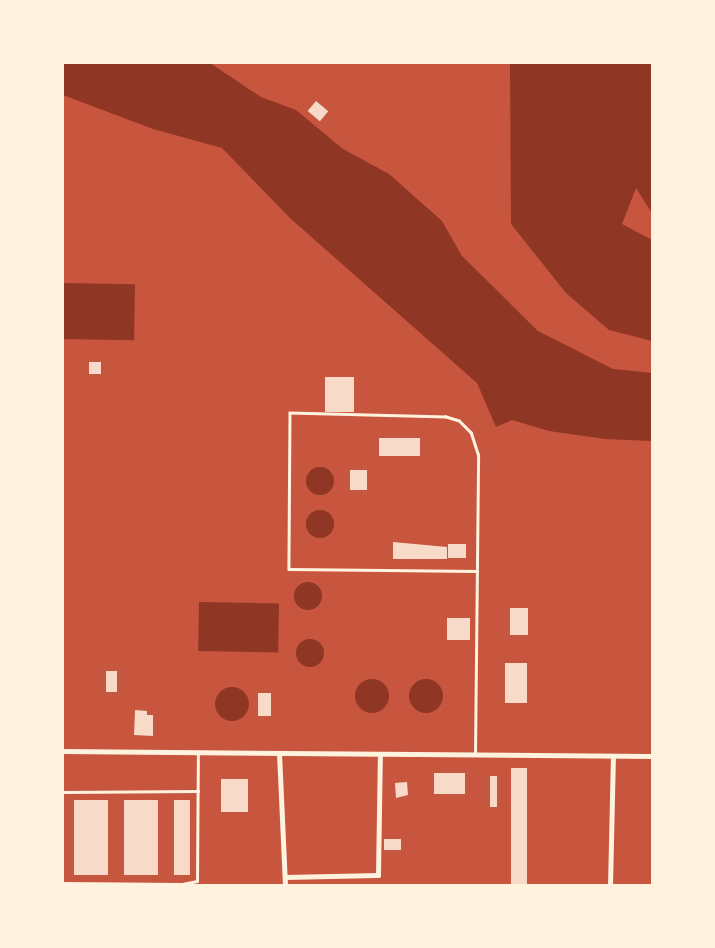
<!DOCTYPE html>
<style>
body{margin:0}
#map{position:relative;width:715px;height:948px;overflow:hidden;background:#c8553d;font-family:"Sofia Sans Condensed",sans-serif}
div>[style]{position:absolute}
.water>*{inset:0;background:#8f3625;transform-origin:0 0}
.round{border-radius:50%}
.building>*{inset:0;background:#f7dbc8;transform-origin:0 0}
.service>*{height:2.5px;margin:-1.25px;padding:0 1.25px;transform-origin:1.25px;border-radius:1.25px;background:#fff3e0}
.minor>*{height:5px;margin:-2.5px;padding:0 2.5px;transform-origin:2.5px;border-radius:2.5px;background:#fff3e0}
span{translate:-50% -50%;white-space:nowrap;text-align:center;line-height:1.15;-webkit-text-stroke:5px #fff3e0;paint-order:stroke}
.frame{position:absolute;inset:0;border:64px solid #fff3e0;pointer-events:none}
</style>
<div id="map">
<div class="water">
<i style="clip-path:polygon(62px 63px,210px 63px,261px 97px,296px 110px,343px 149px,389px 174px,442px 221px,462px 256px,538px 331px,613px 369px,652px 373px,652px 441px,605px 439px,549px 431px,512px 420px,496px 427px,477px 383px,291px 219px,222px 148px,153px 129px,63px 95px)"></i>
<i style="clip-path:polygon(510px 63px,652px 63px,652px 213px,636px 188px,622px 224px,652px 240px,652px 341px,609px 330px,566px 293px,511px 224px)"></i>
<i style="left:63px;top:283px;width:72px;height:56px;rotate:1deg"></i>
<i class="round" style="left:306px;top:467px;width:28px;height:28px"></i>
<i class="round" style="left:306px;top:510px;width:28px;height:28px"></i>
<i class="round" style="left:294px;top:582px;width:28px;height:28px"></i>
<i style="left:199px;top:602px;width:80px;height:49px;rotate:1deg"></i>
<i class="round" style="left:296px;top:639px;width:28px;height:28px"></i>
<i class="round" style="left:355px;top:679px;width:34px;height:34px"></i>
<i class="round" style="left:409px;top:679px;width:34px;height:34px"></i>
<i class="round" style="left:215px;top:687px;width:34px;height:34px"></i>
</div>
<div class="building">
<i style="left:316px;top:101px;width:16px;height:13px;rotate:40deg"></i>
<i style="left:89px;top:362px;width:12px;height:12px"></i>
<i style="left:325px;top:377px;width:29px;height:35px"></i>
<i style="left:379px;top:438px;width:41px;height:18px"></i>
<i style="left:350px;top:470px;width:17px;height:20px"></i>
<i style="clip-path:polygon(393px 542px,447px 547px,447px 559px,393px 559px)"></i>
<i style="left:448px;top:544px;width:18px;height:14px"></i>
<i style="left:510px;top:608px;width:18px;height:27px"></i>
<i style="left:447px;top:618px;width:23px;height:22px"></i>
<i style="left:505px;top:663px;width:22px;height:40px"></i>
<i style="left:106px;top:671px;width:11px;height:21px"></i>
<i style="left:258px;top:693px;width:13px;height:23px"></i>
<i style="clip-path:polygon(135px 710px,147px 711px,147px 715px,153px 715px,153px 736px,134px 735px)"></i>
<i style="left:511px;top:768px;width:16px;height:118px"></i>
<i style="left:434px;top:773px;width:31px;height:21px"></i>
<i style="left:490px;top:776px;width:7px;height:31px"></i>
<i style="left:248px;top:779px;width:33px;height:27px;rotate:90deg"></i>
<i style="clip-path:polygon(407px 782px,408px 795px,396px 798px,395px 783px)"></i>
<i style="left:74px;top:800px;width:34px;height:75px"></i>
<i style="left:124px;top:800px;width:34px;height:75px"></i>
<i style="left:174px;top:800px;width:16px;height:75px"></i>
<i style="left:384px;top:839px;width:17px;height:11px"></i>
</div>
<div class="service">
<i style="left:475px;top:754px;width:299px;rotate:-89.4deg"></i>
<i style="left:478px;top:455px;width:23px;rotate:-108deg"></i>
<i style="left:471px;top:433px;width:17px;rotate:-135deg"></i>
<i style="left:459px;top:421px;width:14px;rotate:-163deg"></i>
<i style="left:446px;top:417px;width:156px;rotate:-178.5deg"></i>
<i style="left:290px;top:413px;width:156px;rotate:90.4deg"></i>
<i style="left:289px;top:569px;width:188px;rotate:0.6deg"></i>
<i style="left:62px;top:792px;width:136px;rotate:-0.4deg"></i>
<i style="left:62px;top:883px;width:120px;rotate:0.5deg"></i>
<i style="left:182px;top:884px;width:15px;rotate:-11deg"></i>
<i style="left:197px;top:881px;width:128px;rotate:-89.6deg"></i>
</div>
<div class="minor">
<i style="left:62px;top:751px;width:590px;rotate:0.49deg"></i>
<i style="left:279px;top:753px;width:133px;rotate:87.4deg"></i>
<i style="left:285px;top:877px;width:93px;rotate:-1.2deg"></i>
<i style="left:378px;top:875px;width:121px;rotate:-89.1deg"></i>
<i style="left:610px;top:886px;width:129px;rotate:-88.7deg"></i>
</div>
<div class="frame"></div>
</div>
